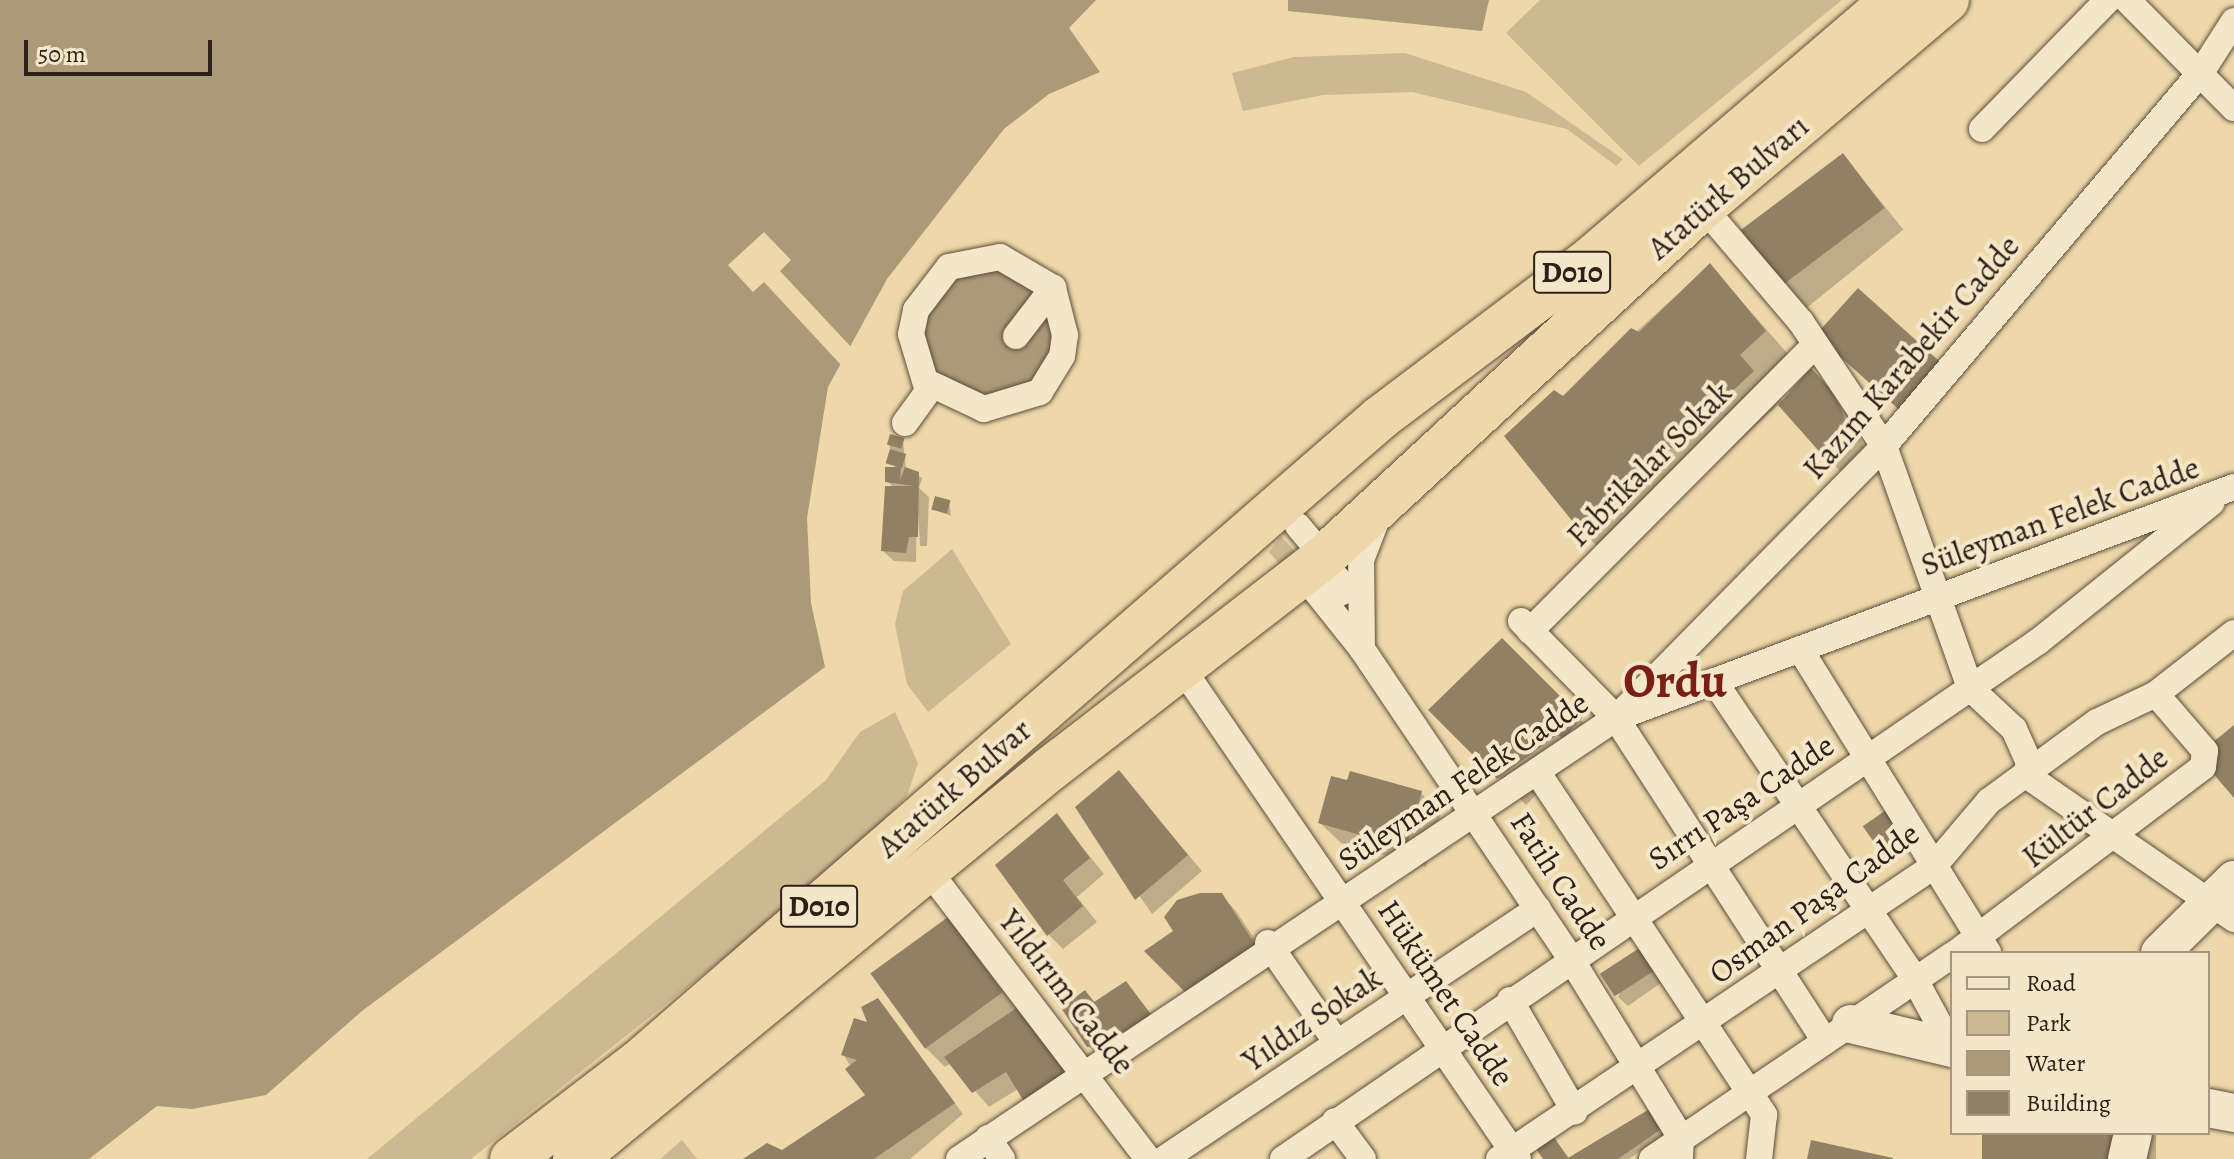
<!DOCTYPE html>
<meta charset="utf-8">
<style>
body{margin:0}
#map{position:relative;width:2234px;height:1159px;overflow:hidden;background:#eed8aa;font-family:Alegreya,serif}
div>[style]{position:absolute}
.green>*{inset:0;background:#cdb991}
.water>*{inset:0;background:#ac9978}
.round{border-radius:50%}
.pier>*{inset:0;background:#eed8aa}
.shadow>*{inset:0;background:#0003;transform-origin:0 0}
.building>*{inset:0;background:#918064;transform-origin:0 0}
.roads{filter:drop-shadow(0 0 2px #5d4e3c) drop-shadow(0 0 2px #5d4e3c)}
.street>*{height:26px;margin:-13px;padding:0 13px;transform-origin:13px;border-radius:13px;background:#f4e6c8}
.secondary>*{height:38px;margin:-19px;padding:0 19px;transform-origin:19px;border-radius:19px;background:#f4e6c8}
.highway>*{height:44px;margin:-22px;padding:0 22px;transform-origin:22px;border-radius:22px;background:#eed8aa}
span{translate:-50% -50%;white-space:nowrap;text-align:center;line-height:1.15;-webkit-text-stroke:8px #f4e6c8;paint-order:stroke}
.shield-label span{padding:2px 6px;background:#f4e6c8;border:2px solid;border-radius:6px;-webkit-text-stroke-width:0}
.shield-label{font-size:30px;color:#2d2018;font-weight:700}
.street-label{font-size:32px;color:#2d2018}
.town-label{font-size:48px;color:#7a1f14;font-weight:700}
.legend{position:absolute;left:1950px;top:951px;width:260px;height:184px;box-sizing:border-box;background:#f4e6c8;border:2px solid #a49782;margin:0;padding:10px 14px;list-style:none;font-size:24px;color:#2d2018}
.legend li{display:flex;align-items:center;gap:16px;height:40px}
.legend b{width:40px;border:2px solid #a49782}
.scale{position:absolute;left:24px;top:40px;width:188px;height:36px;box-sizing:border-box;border:4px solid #2d2018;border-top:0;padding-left:10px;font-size:24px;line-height:28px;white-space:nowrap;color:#2d2018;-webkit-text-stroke:6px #f4e6c8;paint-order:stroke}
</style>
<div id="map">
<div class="green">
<i style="clip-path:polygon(1540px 0,1842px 0,1639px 166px,1506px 33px)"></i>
<i style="clip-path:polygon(1405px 53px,1526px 92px,1623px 159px,1616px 166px,1567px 129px,1412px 92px,1323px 95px,1243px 111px,1232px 73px,1294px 57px)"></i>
<i style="clip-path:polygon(1281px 536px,1300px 557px,1284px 569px,1269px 552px)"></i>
<i style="clip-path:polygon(952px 549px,1011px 644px,928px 712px,907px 684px,895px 624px,903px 591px)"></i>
<i style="clip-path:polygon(895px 712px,918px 763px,907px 796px,841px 865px,471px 1159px,367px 1159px,826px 780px,860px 732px)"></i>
<i style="clip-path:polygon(682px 1140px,697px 1159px,660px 1159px)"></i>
</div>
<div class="water">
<i style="clip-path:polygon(0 0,1096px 0,1069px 28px,1100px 72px,1049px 94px,1004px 129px,887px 279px,828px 387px,807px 518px,811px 603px,825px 667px,362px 1011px,266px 1095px,192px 1109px,157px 1106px,89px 1159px,0 1159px)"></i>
<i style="clip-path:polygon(1288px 0,1489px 0,1482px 31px,1288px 11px)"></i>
<i class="round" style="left:922px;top:266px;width:132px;height:132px"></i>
</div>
<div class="pier">
<i style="clip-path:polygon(764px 232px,791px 260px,780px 271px,852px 348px,842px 366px,764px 282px,753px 292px,728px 265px)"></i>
</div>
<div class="shadow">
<i style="left:1843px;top:155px;width:96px;height:125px;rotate:51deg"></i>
<i style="clip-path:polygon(1710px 265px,1794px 361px,1767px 385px,1783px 402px,1811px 371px,1850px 411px,1868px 458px,1848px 480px,1779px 404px,1611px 560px,1582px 531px,1563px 398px)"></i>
<i style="clip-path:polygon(903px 440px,906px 469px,922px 478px,919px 488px,929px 497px,927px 546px,920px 546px,917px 495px,916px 562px,894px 561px,883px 551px,894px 488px,887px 481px,895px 469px,889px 444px)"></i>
<i style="clip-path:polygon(949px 501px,951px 516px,933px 508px)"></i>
<i style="left:1502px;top:641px;width:133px;height:99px;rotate:45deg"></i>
<i style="clip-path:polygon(1119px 773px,1202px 871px,1152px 914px,1078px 807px)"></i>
<i style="clip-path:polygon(1421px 793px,1441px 813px,1426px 867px,1341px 843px,1320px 823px)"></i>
<i style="clip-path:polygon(1889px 810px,1915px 845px,1891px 861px,1881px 851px)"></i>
<i style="clip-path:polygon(1057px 816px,1104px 874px,1077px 897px,1097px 922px,1063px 949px,1048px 934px)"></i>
<i style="clip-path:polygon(1221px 895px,1236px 911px,1272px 965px,1175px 931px)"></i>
<i style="clip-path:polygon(948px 919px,1085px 1089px,1043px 1119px,1018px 1089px,989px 1107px,951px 1063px,945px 1067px,925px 1047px)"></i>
<i style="clip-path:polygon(1640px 950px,1665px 980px,1628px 1006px,1618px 997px)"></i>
<i style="clip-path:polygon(1125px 984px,1166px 1034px,1104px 1062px,1088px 1046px,1085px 992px,1096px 1003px)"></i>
<i style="clip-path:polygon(878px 1000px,963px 1114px,910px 1159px,744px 1159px,767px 1145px,782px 1153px,868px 1095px,843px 1054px,871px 1025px)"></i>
<i style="clip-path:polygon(1673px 1128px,1629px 1159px,1545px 1159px,1550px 1133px,1570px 1159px,1606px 1135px)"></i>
<i style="left:1987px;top:1133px;width:169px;height:27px"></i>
</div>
<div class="building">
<i style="left:1843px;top:153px;width:69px;height:128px;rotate:53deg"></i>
<i style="clip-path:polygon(1710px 263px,1766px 331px,1740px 355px,1754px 371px,1581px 532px,1504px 436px,1554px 390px,1563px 396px,1631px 328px,1639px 332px)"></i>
<i style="left:1858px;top:288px;width:111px;height:63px;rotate:42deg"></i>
<i style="clip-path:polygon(1811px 368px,1835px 394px,1854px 442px,1832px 466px,1778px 405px)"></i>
<i style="left:890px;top:434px;width:15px;height:11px;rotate:16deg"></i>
<i style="left:890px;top:449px;width:17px;height:15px;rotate:17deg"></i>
<i style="clip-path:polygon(885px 467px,901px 467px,900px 481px,905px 467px,919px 472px,918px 537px,909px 537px,906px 553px,881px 551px,885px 486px,914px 486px,885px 482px)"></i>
<i style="left:935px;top:496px;width:16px;height:14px;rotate:15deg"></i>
<i style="clip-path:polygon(1502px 638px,1582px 718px,1564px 738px,1557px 735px,1497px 779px,1428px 710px)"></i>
<i style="clip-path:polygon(2234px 725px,2234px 798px,2211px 771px,2212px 743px)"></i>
<i style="clip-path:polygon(1119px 770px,1188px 855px,1135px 900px,1075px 807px)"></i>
<i style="clip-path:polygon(1350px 771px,1422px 791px,1406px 848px,1318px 823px,1331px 776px,1347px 780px)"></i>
<i style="left:1889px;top:808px;width:32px;height:32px;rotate:55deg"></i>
<i style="clip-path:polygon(1057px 813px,1090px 858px,1063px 880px,1083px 906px,1047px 936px,995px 865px)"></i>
<i style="clip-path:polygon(1200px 893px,1222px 893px,1258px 949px,1186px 993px,1144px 951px,1173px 931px,1164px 917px,1177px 900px)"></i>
<i style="left:948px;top:917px;width:93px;height:96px;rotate:54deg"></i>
<i style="left:1641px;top:947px;width:27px;height:49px;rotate:57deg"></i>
<i style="clip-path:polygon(1126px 981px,1153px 1017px,1105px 1048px,1087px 1047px,1061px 1008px,1085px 990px,1094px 1002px)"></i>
<i style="clip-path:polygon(878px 998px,955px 1103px,874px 1159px,743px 1159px,767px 1143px,782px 1150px,865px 1095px,845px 1069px,857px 1060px,841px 1055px,854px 1018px,867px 1022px,861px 1007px)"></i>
<i style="clip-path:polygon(1021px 1005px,1071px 1073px,1026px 1105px,1006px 1072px,972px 1093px,944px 1057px)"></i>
<i style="clip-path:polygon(1658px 1104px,1670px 1123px,1618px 1159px,1543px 1159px,1532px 1143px,1550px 1131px,1568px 1158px)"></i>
<i style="left:1982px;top:1133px;width:149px;height:27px"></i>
<i style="clip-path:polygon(1811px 1140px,1893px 1158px,1893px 1159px,1807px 1159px)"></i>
</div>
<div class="roads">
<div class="street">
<i style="left:2127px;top:0;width:152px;rotate:45.3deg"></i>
<i style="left:1982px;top:129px;width:180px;rotate:-45.7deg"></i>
<i style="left:1703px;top:207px;width:151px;rotate:49.6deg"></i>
<i style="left:1801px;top:322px;width:149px;rotate:56.2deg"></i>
<i style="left:1884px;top:446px;width:257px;rotate:70.4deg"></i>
<i style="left:1970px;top:688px;width:60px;rotate:43deg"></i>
<i style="left:2014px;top:729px;width:36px;rotate:66deg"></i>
<i style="left:2029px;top:762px;width:13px;rotate:103deg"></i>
<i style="left:2026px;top:775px;width:253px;rotate:34.7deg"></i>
<i style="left:1016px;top:336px;width:61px;rotate:-52.4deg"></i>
<i style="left:905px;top:423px;width:39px;rotate:-54deg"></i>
<i style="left:928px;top:391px;width:59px;rotate:-106.6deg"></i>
<i style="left:911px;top:334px;width:25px;rotate:-78deg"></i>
<i style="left:916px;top:310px;width:54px;rotate:-52.5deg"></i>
<i style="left:949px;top:267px;width:52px;rotate:-11.1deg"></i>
<i style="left:1000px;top:257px;width:61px;rotate:30.3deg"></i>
<i style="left:1053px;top:288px;width:49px;rotate:75.7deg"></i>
<i style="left:1065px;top:335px;width:21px;rotate:98deg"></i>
<i style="left:1062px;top:356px;width:42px;rotate:121.4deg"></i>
<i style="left:1040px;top:392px;width:59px;rotate:163.1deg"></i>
<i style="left:984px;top:409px;width:61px;rotate:-154.7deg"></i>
<i style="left:1298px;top:526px;width:16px;rotate:50deg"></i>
<i style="left:1303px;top:575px;width:95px;rotate:51.4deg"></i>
<i style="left:1362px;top:649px;width:374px;rotate:56deg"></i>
<i style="left:1571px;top:959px;width:210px;rotate:58.4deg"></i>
<i style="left:1681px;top:1138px;width:21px;rotate:93deg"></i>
<i style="left:1337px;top:578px;width:15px;rotate:74deg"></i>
<i style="left:1341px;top:592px;width:11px;rotate:-38deg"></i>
<i style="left:1521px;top:621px;width:136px;rotate:45.6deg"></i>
<i style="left:1616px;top:718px;width:385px;rotate:57.1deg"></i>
<i style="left:1530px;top:631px;width:404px;rotate:-45.1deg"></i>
<i style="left:1362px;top:649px;width:89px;rotate:-90.6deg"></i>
<i style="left:1361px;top:560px;width:47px;rotate:-68.9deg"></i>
<i style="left:1800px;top:649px;width:357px;rotate:58.2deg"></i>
<i style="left:1182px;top:668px;width:595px;rotate:55.62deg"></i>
<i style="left:1714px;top:681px;width:358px;rotate:56deg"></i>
<i style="left:1914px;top:978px;width:80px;rotate:61.5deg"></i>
<i style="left:1622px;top:712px;width:373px;rotate:-45.4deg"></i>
<i style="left:1884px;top:446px;width:488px;rotate:-49.7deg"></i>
<i style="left:2200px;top:74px;width:63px;rotate:-57.3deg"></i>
<i style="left:1538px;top:773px;width:410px;rotate:56.5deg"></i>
<i style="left:1764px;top:1115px;width:44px;rotate:96.5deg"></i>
<i style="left:928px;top:870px;width:363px;rotate:52.7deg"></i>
<i style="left:1268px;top:943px;width:121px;rotate:55.4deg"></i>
<i style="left:1956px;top:953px;width:309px;rotate:-37deg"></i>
<i style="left:2203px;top:767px;width:16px;rotate:-83deg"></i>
<i style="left:2205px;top:751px;width:75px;rotate:-130.7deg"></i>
<i style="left:1510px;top:1000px;width:129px;rotate:59.9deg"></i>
<i style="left:1335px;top:1121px;width:47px;rotate:53.6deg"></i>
<i style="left:988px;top:1138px;width:25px;rotate:56deg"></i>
<i style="left:959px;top:1159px;width:791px;rotate:-33.87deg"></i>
<i style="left:1616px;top:718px;width:660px;rotate:-20.5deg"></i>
<i style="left:1164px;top:1159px;width:450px;rotate:-33.8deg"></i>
<i style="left:1283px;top:1159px;width:916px;rotate:-34.42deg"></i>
<i style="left:2039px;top:641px;width:221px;rotate:-38.7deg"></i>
<i style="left:1499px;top:1159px;width:524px;rotate:-33.96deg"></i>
<i style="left:1934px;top:866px;width:85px;rotate:-49.8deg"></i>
<i style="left:1989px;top:801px;width:134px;rotate:-36.2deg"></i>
<i style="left:2097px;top:722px;width:65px;rotate:-25.4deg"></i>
<i style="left:2156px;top:694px;width:99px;rotate:-38deg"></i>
<i style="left:1652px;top:1159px;width:363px;rotate:-34.2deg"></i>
</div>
<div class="secondary">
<i style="left:2160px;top:953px;width:104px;rotate:-44.6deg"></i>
<i style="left:1851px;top:1024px;width:104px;rotate:13.4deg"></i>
<i style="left:2208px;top:1108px;width:26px;rotate:11deg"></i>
<i style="left:2127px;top:1159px;width:27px;rotate:-77deg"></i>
</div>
<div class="highway">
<i style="left:512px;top:1159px;width:160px;rotate:-37.4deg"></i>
<i style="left:639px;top:1062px;width:982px;rotate:-40.99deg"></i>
<i style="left:1380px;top:418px;width:266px;rotate:-37deg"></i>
<i style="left:1592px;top:258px;width:396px;rotate:-40.6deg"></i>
<i style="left:575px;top:1159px;width:615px;rotate:-39.39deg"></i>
<i style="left:1050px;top:769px;width:345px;rotate:-37.7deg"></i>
<i style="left:1323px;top:558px;width:517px;rotate:-42.73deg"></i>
<i style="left:1703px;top:207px;width:320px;rotate:-40.3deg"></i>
</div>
</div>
<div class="shield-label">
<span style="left:1572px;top:272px">D010</span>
<span style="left:819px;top:906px">D010</span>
</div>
<div class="street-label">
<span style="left:1728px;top:187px;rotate:-41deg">Atatürk Bulvarı</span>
<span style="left:1911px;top:357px;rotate:-49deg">Kazım Karabekir Cadde</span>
<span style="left:1649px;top:464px;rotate:-45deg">Fabrikalar Sokak</span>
<span style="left:2060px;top:516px;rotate:-20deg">Süleyman Felek Cadde</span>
<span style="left:1463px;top:781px;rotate:-34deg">Süleyman Felek Cadde</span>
<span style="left:954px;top:788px;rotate:-41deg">Atatürk Bulvar</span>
<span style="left:1741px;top:802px;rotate:-34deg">Sırrı Paşa Cadde</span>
<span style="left:2095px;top:807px;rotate:-38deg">Kültür Cadde</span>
<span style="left:1561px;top:881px;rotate:57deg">Fatih Cadde</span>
<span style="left:1814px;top:903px;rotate:-36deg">Osman Paşa Cadde</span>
<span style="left:1067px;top:992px;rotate:52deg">Yıldırım Cadde</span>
<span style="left:1446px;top:993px;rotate:56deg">Hükümet Cadde</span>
<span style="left:1312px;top:1019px;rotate:-34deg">Yıldız Sokak</span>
</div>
<div class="town-label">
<span style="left:1675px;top:682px">Ordu</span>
</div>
<ul class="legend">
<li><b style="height:10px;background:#f4e6c8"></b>Road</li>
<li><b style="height:22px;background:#cdb991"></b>Park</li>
<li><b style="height:22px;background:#ac9978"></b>Water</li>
<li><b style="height:22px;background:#918064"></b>Building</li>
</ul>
<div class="scale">50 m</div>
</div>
